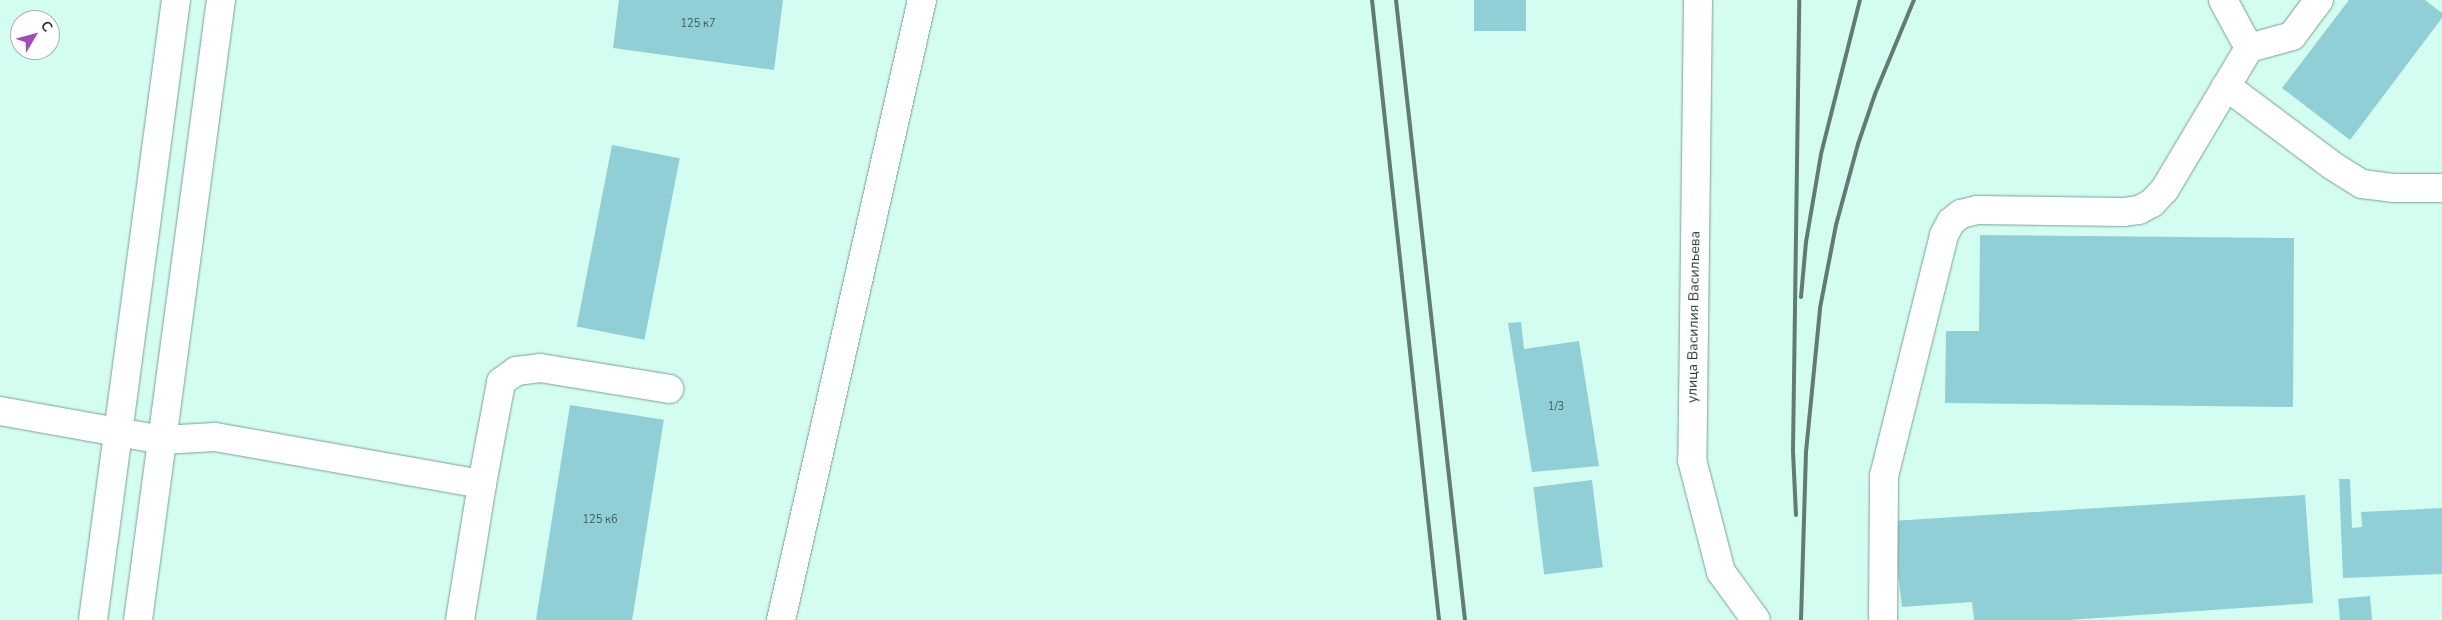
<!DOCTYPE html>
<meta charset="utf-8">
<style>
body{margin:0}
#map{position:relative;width:2442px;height:620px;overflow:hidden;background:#d4fdf1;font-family:"Nunito Sans",sans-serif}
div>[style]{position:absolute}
.building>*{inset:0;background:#90cfd5;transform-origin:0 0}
.roads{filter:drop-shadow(0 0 1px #7aa196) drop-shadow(0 0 1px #7aa196)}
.minor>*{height:28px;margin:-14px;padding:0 14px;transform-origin:14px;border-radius:14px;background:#fff}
.major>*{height:28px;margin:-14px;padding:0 14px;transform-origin:14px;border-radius:14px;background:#fff}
.rail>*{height:4px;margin:-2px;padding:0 2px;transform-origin:2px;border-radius:2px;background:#637b75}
span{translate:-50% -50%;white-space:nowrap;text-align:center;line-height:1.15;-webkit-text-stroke:4px #fff;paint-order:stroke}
.number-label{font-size:11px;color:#425e5c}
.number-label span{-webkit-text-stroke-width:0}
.street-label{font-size:14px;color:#283834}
.north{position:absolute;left:10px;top:10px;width:50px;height:50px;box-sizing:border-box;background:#fff;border:1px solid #a9afae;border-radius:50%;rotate:53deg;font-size:14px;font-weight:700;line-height:20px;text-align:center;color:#283834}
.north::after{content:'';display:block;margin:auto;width:18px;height:22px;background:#9f4bb9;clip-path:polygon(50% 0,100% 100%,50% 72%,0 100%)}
</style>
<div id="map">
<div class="building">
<i style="clip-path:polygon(619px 0,783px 0,774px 70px,613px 48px)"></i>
<i style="left:1474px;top:0;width:52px;height:31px"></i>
<i style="clip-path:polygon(2349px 0,2425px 0,2442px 13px,2442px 18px,2350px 140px,2282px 88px)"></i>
<i style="left:612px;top:145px;width:69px;height:185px;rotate:11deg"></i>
<i style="clip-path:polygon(1980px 235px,2294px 238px,2293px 407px,1945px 403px,1946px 331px,1979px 331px)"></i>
<i style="clip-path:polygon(1521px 322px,1524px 349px,1579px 341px,1599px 466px,1532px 472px,1508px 323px)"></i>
<i style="left:570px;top:405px;width:95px;height:218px;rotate:9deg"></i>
<i style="clip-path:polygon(2339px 479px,2350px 479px,2352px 528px,2362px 527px,2361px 512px,2442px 508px,2442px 574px,2343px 578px)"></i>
<i style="left:1592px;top:480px;width:88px;height:59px;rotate:83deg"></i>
<i style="clip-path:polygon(2305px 495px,2313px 603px,2068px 620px,1974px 620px,1972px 602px,1902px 607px,1892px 521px)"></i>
<i style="left:2370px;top:596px;width:24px;height:32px;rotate:85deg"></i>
</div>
<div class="roads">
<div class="minor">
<i style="left:2223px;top:0;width:55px;rotate:61.6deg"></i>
<i style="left:2226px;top:86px;width:134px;rotate:36.8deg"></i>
<i style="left:2333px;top:166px;width:34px;rotate:32deg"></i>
<i style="left:2362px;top:184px;width:33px;rotate:7deg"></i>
<i style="left:2395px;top:188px;width:47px"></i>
<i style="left:0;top:411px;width:165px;rotate:10.1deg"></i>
<i style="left:162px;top:440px;width:53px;rotate:-3.2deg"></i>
<i style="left:215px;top:437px;width:271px;rotate:10deg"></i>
<i style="left:482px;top:484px;width:104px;rotate:-79.4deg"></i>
<i style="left:501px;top:382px;width:19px;rotate:-36deg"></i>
<i style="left:516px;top:371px;width:24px;rotate:-7deg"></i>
<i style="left:540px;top:368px;width:131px;rotate:9.2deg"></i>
<i style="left:93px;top:620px;width:626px;rotate:-82.38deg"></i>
<i style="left:138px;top:620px;width:626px;rotate:-82.38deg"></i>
<i style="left:460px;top:620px;width:138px;rotate:-80.8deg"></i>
<i style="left:781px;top:620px;width:636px;rotate:-77.19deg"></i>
<i style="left:1883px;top:620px;width:144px;rotate:-89.6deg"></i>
<i style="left:1884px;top:476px;width:248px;rotate:-76deg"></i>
<i style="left:1944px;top:235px;width:15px;rotate:-62deg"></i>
<i style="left:1951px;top:222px;width:13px;rotate:-39deg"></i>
<i style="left:1961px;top:214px;width:16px;rotate:-14deg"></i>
<i style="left:1977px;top:210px;width:147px;rotate:0.8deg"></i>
<i style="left:2124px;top:212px;width:15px;rotate:-8deg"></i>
<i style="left:2139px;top:210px;width:15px;rotate:-28deg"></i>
<i style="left:2152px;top:203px;width:19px;rotate:-47deg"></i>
<i style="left:2165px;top:189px;width:164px;rotate:-59.2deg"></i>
<i style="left:2249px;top:48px;width:45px;rotate:-15.6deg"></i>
<i style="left:2292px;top:36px;width:45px;rotate:-53.1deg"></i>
</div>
<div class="major">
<i style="left:1698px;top:0;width:460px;rotate:90.7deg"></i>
<i style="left:1692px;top:460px;width:116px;rotate:75.5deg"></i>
<i style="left:1721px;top:572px;width:59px;rotate:53.9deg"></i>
</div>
</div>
<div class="rail">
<i style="left:1372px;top:0;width:624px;rotate:83.83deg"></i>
<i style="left:1396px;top:0;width:624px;rotate:83.65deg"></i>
<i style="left:1801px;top:297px;width:55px;rotate:-84.8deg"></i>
<i style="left:1806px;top:242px;width:89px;rotate:-80.3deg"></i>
<i style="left:1821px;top:154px;width:159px;rotate:-75.8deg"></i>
<i style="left:1796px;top:515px;width:64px;rotate:-92.7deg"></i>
<i style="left:1793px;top:451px;width:451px;rotate:-89.2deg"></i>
<i style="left:1801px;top:620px;width:168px;rotate:-88.3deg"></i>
<i style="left:1806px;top:452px;width:145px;rotate:-84.4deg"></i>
<i style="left:1820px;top:308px;width:85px;rotate:-79.1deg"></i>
<i style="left:1836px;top:225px;width:84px;rotate:-74.8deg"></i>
<i style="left:1858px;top:144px;width:53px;rotate:-71.2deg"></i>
<i style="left:1875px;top:94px;width:102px;rotate:-67.5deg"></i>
</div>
<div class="number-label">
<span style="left:698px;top:24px">125 к7</span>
<span style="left:1556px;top:407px">1/3</span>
<span style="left:600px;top:520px">125 к6</span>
</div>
<div class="street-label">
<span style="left:1694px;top:317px;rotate:-89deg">улица Василия Васильева</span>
</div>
<div class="north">С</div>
</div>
